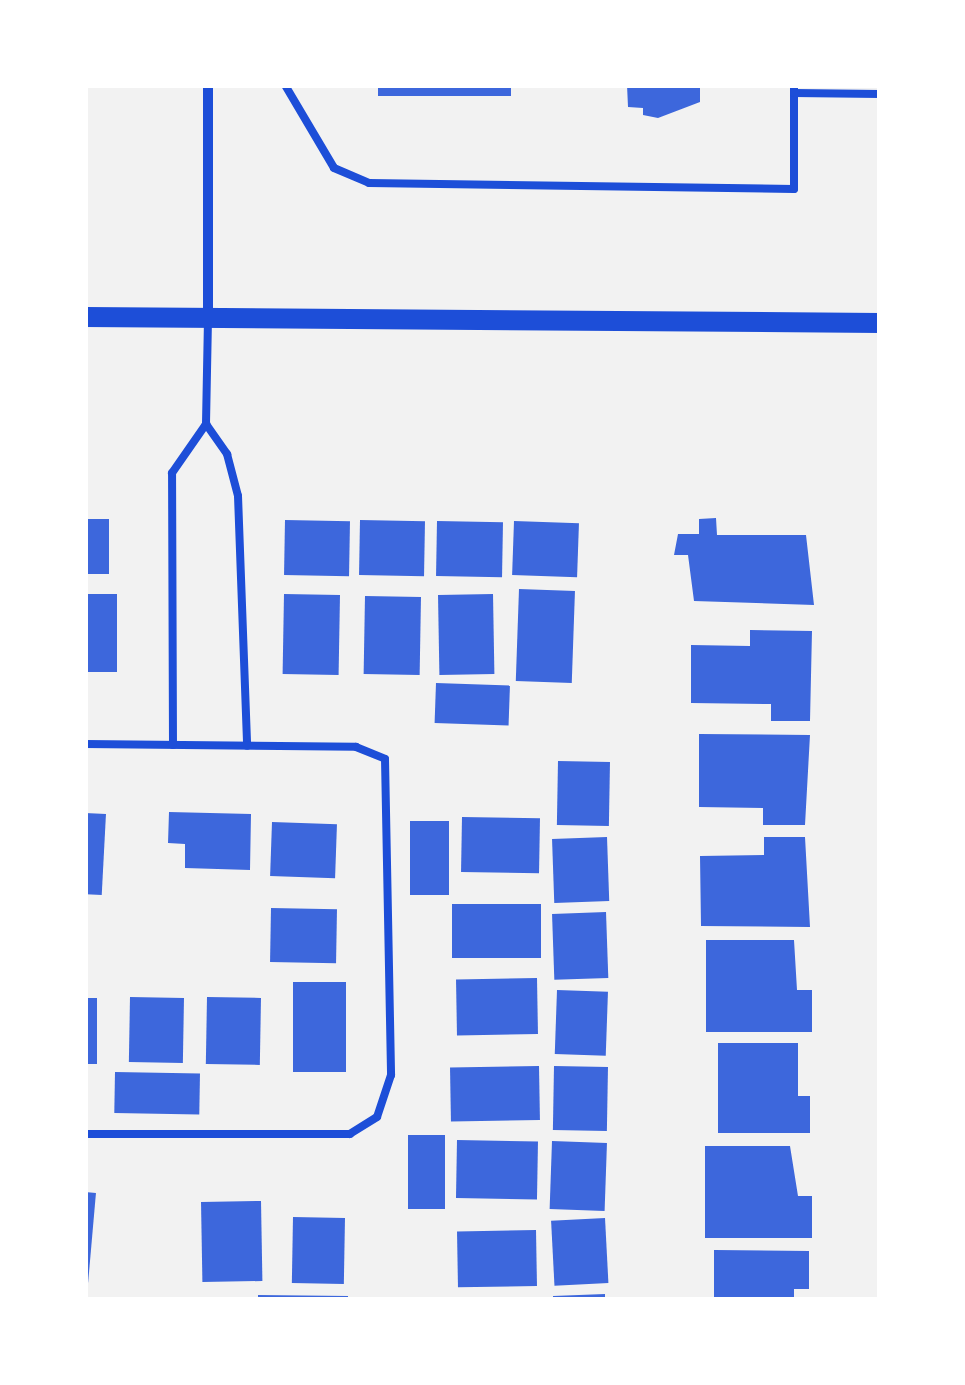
<!DOCTYPE html>
<style>
body{margin:0}
#map{position:relative;width:965px;height:1385px;overflow:hidden;background:#f2f2f2;font-family:Figtree,sans-serif}
div>[style]{position:absolute}
.building>*{inset:0;background:#3d67dc;transform-origin:0 0}
.service>*{height:8px;margin:-4px;padding:0 4px;transform-origin:4px;border-radius:4px;background:#1d4ed8}
.minor>*{height:10px;margin:-5px;padding:0 5px;transform-origin:5px;border-radius:5px;background:#1d4ed8}
.secondary>*{height:20px;margin:-10px;padding:0 10px;transform-origin:10px;border-radius:10px;background:#1d4ed8}
span{translate:-50% -50%;white-space:nowrap;text-align:center;line-height:1.15;-webkit-text-stroke:10px #fff;paint-order:stroke}
.frame{position:absolute;inset:0;border:88px solid #fff;pointer-events:none}
</style>
<div id="map">
<div class="building">
<i style="left:378px;top:85px;width:133px;height:11px"></i>
<i style="clip-path:polygon(627px 85px,700px 85px,700px 102px,658px 118px,643px 115px,643px 108px,628px 107px)"></i>
<i style="clip-path:polygon(716px 518px,717px 535px,806px 535px,814px 605px,694px 601px,688px 555px,674px 555px,678px 534px,699px 534px,699px 519px)"></i>
<i style="left:85px;top:519px;width:24px;height:55px"></i>
<i style="left:285px;top:520px;width:65px;height:55px;rotate:1deg"></i>
<i style="left:360px;top:520px;width:65px;height:55px;rotate:1deg"></i>
<i style="left:437px;top:521px;width:66px;height:55px;rotate:1deg"></i>
<i style="left:514px;top:521px;width:65px;height:54px;rotate:2deg"></i>
<i style="left:519px;top:589px;width:56px;height:92px;rotate:2deg"></i>
<i style="left:85px;top:594px;width:32px;height:78px"></i>
<i style="left:284px;top:594px;width:56px;height:80px;rotate:1deg"></i>
<i style="left:493px;top:594px;width:80px;height:55px;rotate:89deg"></i>
<i style="left:365px;top:596px;width:56px;height:78px;rotate:1deg"></i>
<i style="clip-path:polygon(750px 630px,812px 631px,810px 721px,771px 721px,771px 704px,691px 703px,691px 645px,750px 646px)"></i>
<i style="left:436px;top:683px;width:74px;height:40px;rotate:2deg"></i>
<i style="clip-path:polygon(699px 734px,810px 735px,805px 825px,763px 825px,763px 808px,699px 807px)"></i>
<i style="left:558px;top:761px;width:52px;height:64px;rotate:1deg"></i>
<i style="clip-path:polygon(169px 812px,251px 814px,250px 870px,185px 868px,185px 844px,168px 843px)"></i>
<i style="left:85px;top:813px;width:21px;height:81px;rotate:3deg"></i>
<i style="left:462px;top:817px;width:78px;height:55px;rotate:1deg"></i>
<i style="left:410px;top:821px;width:39px;height:74px"></i>
<i style="left:272px;top:822px;width:65px;height:54px;rotate:2deg"></i>
<i style="left:607px;top:837px;width:64px;height:55px;rotate:88deg"></i>
<i style="clip-path:polygon(764px 837px,805px 837px,810px 927px,701px 926px,700px 856px,764px 855px)"></i>
<i style="left:452px;top:904px;width:89px;height:54px"></i>
<i style="left:271px;top:908px;width:66px;height:54px;rotate:1deg"></i>
<i style="left:606px;top:912px;width:66px;height:54px;rotate:88deg"></i>
<i style="clip-path:polygon(706px 940px,794px 940px,797px 990px,812px 990px,812px 1032px,706px 1032px)"></i>
<i style="left:537px;top:978px;width:56px;height:81px;rotate:89deg"></i>
<i style="left:293px;top:982px;width:53px;height:90px"></i>
<i style="left:557px;top:990px;width:51px;height:64px;rotate:2deg"></i>
<i style="left:130px;top:997px;width:54px;height:65px;rotate:1deg"></i>
<i style="left:207px;top:997px;width:54px;height:67px;rotate:1deg"></i>
<i style="left:85px;top:998px;width:12px;height:66px"></i>
<i style="clip-path:polygon(718px 1043px,798px 1043px,798px 1096px,810px 1096px,810px 1133px,718px 1133px)"></i>
<i style="left:539px;top:1066px;width:54px;height:89px;rotate:89deg"></i>
<i style="left:554px;top:1066px;width:54px;height:64px;rotate:1deg"></i>
<i style="left:115px;top:1072px;width:85px;height:41px;rotate:1deg"></i>
<i style="left:408px;top:1135px;width:37px;height:74px"></i>
<i style="left:457px;top:1140px;width:81px;height:58px;rotate:1deg"></i>
<i style="left:552px;top:1141px;width:55px;height:68px;rotate:2deg"></i>
<i style="clip-path:polygon(705px 1146px,790px 1146px,798px 1196px,812px 1196px,812px 1238px,705px 1238px)"></i>
<i style="left:85px;top:1192px;width:11px;height:90px;rotate:5deg"></i>
<i style="left:261px;top:1201px;width:80px;height:60px;rotate:89deg"></i>
<i style="left:293px;top:1217px;width:52px;height:66px;rotate:1deg"></i>
<i style="left:605px;top:1218px;width:65px;height:54px;rotate:87deg"></i>
<i style="left:536px;top:1230px;width:56px;height:79px;rotate:89deg"></i>
<i style="clip-path:polygon(714px 1250px,809px 1251px,809px 1289px,794px 1289px,794px 1300px,714px 1300px)"></i>
<i style="clip-path:polygon(605px 1294px,605px 1300px,553px 1300px,553px 1296px)"></i>
<i style="clip-path:polygon(258px 1295px,348px 1296px,348px 1300px,258px 1300px)"></i>
</div>
<div class="service">
<i style="left:285px;top:85px;width:96px;rotate:59.4deg"></i>
<i style="left:334px;top:168px;width:38px;rotate:23deg"></i>
<i style="left:369px;top:183px;width:425px;rotate:0.8deg"></i>
<i style="left:794px;top:189px;width:96px;rotate:-90deg"></i>
<i style="left:794px;top:85px;width:8px;rotate:90deg"></i>
<i style="left:794px;top:93px;width:86px;rotate:0.7deg"></i>
<i style="left:208px;top:319px;width:105px;rotate:91.1deg"></i>
<i style="left:206px;top:424px;width:37px;rotate:55deg"></i>
<i style="left:227px;top:454px;width:43px;rotate:75.3deg"></i>
<i style="left:238px;top:496px;width:250px;rotate:87.9deg"></i>
<i style="left:85px;top:744px;width:271px;rotate:0.6deg"></i>
<i style="left:356px;top:747px;width:31px;rotate:22deg"></i>
<i style="left:385px;top:759px;width:316px;rotate:88.9deg"></i>
<i style="left:391px;top:1075px;width:44px;rotate:108.4deg"></i>
<i style="left:377px;top:1117px;width:32px;rotate:148deg"></i>
<i style="left:350px;top:1134px;width:265px;rotate:180deg"></i>
<i style="left:173px;top:745px;width:272px;rotate:-90.2deg"></i>
<i style="left:172px;top:473px;width:60px;rotate:-55.2deg"></i>
</div>
<div class="minor">
<i style="left:208px;top:85px;width:232px;rotate:90deg"></i>
</div>
<div class="secondary">
<i style="left:85px;top:317px;width:795px;rotate:0.43deg"></i>
</div>
<div class="frame"></div>
</div>
